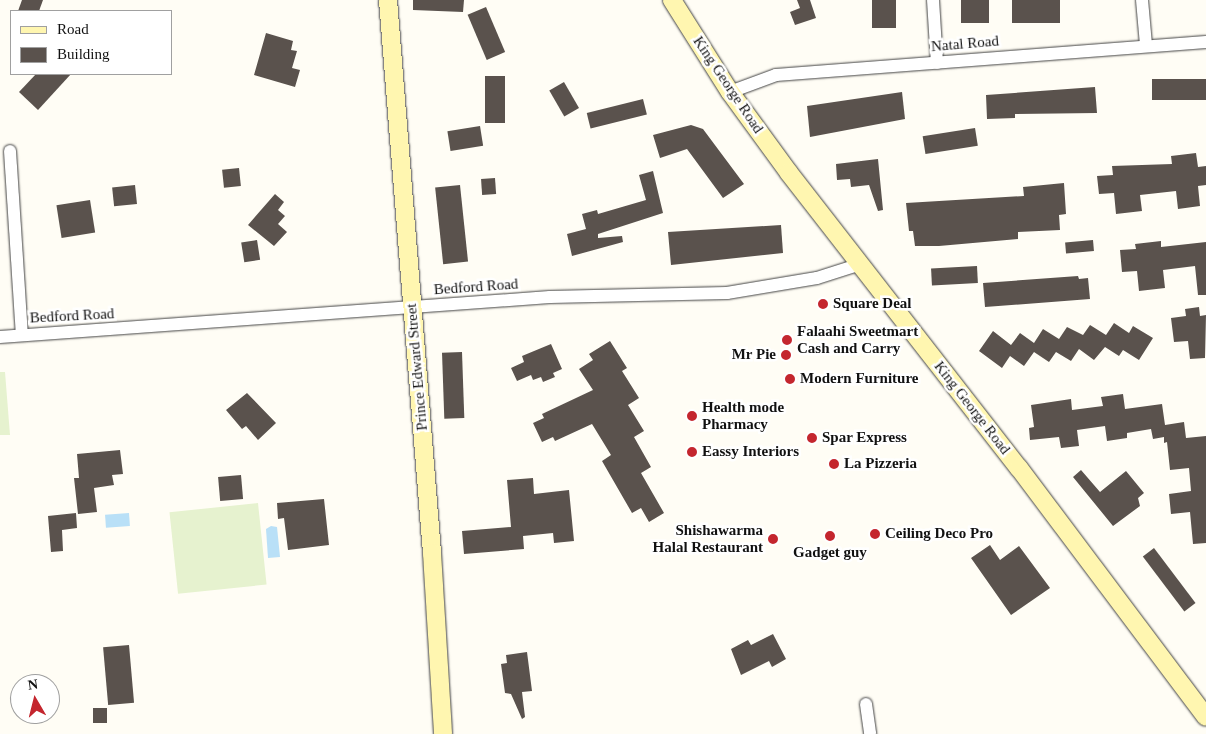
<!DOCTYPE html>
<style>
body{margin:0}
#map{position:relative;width:1206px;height:734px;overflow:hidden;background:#fffdf5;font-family:"Times New Roman",serif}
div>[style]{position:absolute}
.pitch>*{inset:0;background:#e6f2cf;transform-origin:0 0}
.water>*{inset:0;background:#b9e0f7;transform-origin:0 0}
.building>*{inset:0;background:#5a524d;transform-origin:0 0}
.roads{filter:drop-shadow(0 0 1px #444) drop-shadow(0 0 1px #444)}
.minor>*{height:12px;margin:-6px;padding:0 6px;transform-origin:6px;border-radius:6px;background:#fff}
.secondary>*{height:18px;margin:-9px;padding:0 9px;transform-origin:9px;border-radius:9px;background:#fff6b0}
.dots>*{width:14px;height:14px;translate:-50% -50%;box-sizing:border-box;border:2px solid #fff;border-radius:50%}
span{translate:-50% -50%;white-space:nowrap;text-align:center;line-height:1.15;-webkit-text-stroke:5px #fff;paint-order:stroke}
.street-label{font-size:15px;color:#111}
.poi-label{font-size:15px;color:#111;font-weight:700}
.left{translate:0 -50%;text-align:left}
.right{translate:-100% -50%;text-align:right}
.legend{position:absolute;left:10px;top:10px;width:162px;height:65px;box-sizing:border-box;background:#fff;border:1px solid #a0a0a0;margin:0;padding:6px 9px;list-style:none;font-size:15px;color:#111}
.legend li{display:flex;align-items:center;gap:10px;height:25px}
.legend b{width:25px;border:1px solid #a0a0a0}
.north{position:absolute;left:10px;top:674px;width:50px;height:50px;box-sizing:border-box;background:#fff;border:1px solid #a0a0a0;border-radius:50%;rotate:352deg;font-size:14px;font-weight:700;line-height:20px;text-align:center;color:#111}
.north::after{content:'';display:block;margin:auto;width:18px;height:22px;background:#c4262e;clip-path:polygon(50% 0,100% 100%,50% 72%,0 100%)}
</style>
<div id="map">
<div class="pitch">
<i style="clip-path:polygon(0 372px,5px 372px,10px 435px,0 435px)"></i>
<i style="left:258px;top:503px;width:82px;height:89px;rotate:84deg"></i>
</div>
<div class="water">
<i style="left:129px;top:513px;width:13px;height:24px;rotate:86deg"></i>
<i style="clip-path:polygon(271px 526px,277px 527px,280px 557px,268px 558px,266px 529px)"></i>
</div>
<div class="building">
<i style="clip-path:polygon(22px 0,43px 0,39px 11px,18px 11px)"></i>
<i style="clip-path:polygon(413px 0,464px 0,463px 12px,413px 10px)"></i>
<i style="clip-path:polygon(797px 0,810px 0,816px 18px,795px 25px,790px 12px,800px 8px)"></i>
<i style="left:872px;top:0;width:24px;height:28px"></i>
<i style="left:961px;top:0;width:28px;height:23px"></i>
<i style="left:1012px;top:0;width:48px;height:23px"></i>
<i style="left:486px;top:7px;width:49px;height:20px;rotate:67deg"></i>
<i style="clip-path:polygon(266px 33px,293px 41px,291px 50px,297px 51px,292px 68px,300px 70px,295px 87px,254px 75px)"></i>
<i style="clip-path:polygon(36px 74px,71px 74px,38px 110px,19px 92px)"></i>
<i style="left:485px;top:76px;width:20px;height:47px"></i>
<i style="left:1206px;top:79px;width:21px;height:54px;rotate:90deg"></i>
<i style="left:564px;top:82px;width:30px;height:17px;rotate:60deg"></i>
<i style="clip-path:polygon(1095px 87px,1097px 113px,1015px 114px,1015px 118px,987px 119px,986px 95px)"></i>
<i style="clip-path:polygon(902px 92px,905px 119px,810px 137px,807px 106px)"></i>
<i style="left:643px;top:99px;width:16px;height:58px;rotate:76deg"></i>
<i style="clip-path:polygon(691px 125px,703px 129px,744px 184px,723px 198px,687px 149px,660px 158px,653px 135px)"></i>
<i style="left:480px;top:126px;width:20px;height:33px;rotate:81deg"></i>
<i style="left:975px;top:128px;width:18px;height:53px;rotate:81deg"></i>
<i style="clip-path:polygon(1196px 153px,1198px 167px,1206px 166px,1206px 185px,1198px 186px,1200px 206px,1178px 209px,1176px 191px,1140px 195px,1142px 211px,1116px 214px,1114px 193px,1099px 194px,1097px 176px,1113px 175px,1112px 166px,1172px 164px,1171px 156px)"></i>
<i style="clip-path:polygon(878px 159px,883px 210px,878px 211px,869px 185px,851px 187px,850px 179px,837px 180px,836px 164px)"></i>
<i style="left:239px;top:168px;width:18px;height:17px;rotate:84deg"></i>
<i style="clip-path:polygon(653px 171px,663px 213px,598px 234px,598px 238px,622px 236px,623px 242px,572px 256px,567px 234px,586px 229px,582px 214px,597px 210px,598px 214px,646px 200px,639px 175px)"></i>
<i style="left:495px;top:178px;width:16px;height:14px;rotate:86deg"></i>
<i style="clip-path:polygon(1064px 183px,1066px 214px,1059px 215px,1060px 230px,1018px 232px,1018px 239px,939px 246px,915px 246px,913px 231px,909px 231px,906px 203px,1024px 196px,1023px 187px)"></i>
<i style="left:135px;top:185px;width:19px;height:23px;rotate:84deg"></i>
<i style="left:460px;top:185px;width:77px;height:25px;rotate:84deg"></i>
<i style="clip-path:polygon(275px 194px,284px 202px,278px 210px,285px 216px,278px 224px,287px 232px,274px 246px,248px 225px)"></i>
<i style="left:90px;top:200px;width:33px;height:34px;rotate:81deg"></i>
<i style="clip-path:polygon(781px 225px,783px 253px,671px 265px,668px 232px)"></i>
<i style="left:257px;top:240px;width:20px;height:16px;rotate:81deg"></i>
<i style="left:1093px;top:240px;width:11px;height:28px;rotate:85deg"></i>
<i style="clip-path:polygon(1161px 241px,1161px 247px,1206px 242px,1206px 295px,1198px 295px,1195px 266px,1163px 270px,1165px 288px,1139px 291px,1137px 271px,1122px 272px,1120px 250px,1136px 249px,1135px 244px)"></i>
<i style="left:977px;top:266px;width:17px;height:46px;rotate:87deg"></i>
<i style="clip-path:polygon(1078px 276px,1079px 279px,1088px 278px,1090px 299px,985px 307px,983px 283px)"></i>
<i style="clip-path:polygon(1199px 307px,1200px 316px,1206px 315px,1205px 358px,1190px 359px,1188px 341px,1174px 342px,1171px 318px,1186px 316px,1185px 309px)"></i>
<i style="clip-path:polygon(1114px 323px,1129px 333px,1133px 326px,1153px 338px,1139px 360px,1123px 350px,1119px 356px,1105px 347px,1094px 360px,1079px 349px,1071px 361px,1056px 352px,1049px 362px,1034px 352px,1024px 366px,1010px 356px,1002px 368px,979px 351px,993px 331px,1011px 345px,1020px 333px,1034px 343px,1043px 329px,1059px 339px,1067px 327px,1083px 335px,1090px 325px,1106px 335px)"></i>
<i style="clip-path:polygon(610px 341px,627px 368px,622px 371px,639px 398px,628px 405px,644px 431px,634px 437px,651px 467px,641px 473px,664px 513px,649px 522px,641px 508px,632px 513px,602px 461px,611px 455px,592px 424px,555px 441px,553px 437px,542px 442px,533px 423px,544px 418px,542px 414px,593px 390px,579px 369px,593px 360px,589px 354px)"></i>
<i style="clip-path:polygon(551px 344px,562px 369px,553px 373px,555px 377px,543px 382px,541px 377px,533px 380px,531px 375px,517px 381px,511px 368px,524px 362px,522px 356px)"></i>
<i style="left:462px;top:352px;width:66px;height:20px;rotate:88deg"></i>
<i style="clip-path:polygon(247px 393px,276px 423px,258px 440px,246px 426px,242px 429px,226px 410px)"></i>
<i style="clip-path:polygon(1123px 394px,1125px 409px,1162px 404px,1165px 425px,1184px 422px,1186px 438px,1206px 436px,1206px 543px,1193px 544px,1190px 512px,1171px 514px,1169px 494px,1191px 491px,1189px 468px,1170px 470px,1167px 442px,1164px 443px,1164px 437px,1153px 439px,1151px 429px,1127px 433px,1127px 438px,1107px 441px,1105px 426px,1077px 430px,1079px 446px,1061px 448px,1059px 437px,1030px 440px,1029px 428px,1034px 427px,1031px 405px,1071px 399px,1072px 410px,1103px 406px,1101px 397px)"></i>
<i style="clip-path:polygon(120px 450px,123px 474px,112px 475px,114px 485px,94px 488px,97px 512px,78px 514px,74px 478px,79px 478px,77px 454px)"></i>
<i style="clip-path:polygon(1081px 470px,1100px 492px,1126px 471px,1144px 493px,1138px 498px,1140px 506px,1113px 526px,1073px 477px)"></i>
<i style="left:241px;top:475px;width:24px;height:23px;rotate:85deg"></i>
<i style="clip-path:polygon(533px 478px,534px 494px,569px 490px,574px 541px,554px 543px,553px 533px,523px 536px,524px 549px,464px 554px,462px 531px,511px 527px,507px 480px)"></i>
<i style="clip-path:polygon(324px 499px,329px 545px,288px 550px,284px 518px,278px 519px,277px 503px)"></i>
<i style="clip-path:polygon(76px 513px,77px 528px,62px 530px,63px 551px,51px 552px,48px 516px)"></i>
<i style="clip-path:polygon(990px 545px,1000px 560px,1019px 546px,1050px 588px,1011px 615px,971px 558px)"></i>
<i style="left:1154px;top:548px;width:69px;height:14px;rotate:53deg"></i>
<i style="clip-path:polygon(773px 634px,786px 659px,772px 667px,769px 661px,741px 675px,731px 649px,748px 640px,751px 645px)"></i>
<i style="left:129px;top:645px;width:58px;height:26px;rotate:85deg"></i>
<i style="clip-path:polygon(527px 652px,532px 691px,522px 692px,525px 717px,522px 719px,511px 694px,505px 693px,501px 664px,507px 663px,506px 655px)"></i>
<i style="left:107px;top:708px;width:15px;height:14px;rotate:90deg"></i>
</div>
<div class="roads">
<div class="minor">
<i style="left:933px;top:0;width:63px;rotate:86.4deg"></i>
<i style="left:1142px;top:0;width:45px;rotate:84.9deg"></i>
<i style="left:730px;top:92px;width:49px;rotate:-20.3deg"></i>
<i style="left:776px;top:75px;width:431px;rotate:-4.4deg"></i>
<i style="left:10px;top:151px;width:184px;rotate:86.3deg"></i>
<i style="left:0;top:337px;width:551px;rotate:-4.16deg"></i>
<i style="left:550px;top:297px;width:177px;rotate:-1.3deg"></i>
<i style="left:727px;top:293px;width:91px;rotate:-9.5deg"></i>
<i style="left:817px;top:278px;width:46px;rotate:-17.7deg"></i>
<i style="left:866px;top:704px;width:30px;rotate:82deg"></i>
</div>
<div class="secondary">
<i style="left:388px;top:0;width:555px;rotate:85.45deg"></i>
<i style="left:432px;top:553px;width:181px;rotate:86.5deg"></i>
<i style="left:672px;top:0;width:109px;rotate:57.8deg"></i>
<i style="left:730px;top:92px;width:100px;rotate:53.9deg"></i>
<i style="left:789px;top:173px;width:374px;rotate:52.1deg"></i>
<i style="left:1019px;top:468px;width:311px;rotate:53.1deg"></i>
</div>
</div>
<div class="dots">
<i style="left:823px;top:304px;background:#c4262e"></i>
<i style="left:787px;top:340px;background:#c4262e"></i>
<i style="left:786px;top:355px;background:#c4262e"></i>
<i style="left:790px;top:379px;background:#c4262e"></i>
<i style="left:692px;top:416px;background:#c4262e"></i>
<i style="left:812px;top:438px;background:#c4262e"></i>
<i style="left:692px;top:452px;background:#c4262e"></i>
<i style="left:834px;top:464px;background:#c4262e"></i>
<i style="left:875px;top:534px;background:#c4262e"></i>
<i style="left:830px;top:536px;background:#c4262e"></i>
<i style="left:773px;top:539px;background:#c4262e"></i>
</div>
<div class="street-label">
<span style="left:965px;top:44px;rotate:-5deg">Natal Road</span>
<span style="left:728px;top:85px;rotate:56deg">King George Road</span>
<span style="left:476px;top:287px;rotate:-4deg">Bedford Road</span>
<span style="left:72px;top:316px;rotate:-3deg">Bedford Road</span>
<span style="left:417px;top:367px;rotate:-95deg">Prince Edward Street</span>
<span style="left:972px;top:408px;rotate:52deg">King George Road</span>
</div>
<div class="poi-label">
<span class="left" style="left:833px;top:304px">Square Deal</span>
<span class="left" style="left:797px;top:340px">Falaahi Sweetmart<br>Cash and Carry</span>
<span class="right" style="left:776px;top:355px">Mr Pie</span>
<span class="left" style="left:800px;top:379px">Modern Furniture</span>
<span class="left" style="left:702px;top:416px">Health mode<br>Pharmacy</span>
<span class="left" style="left:822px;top:438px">Spar Express</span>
<span class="left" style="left:702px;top:452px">Eassy Interiors</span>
<span class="left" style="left:844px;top:464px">La Pizzeria</span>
<span class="right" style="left:763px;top:539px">Shishawarma<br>Halal Restaurant</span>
<span class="left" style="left:885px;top:534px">Ceiling Deco Pro</span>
<span style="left:830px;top:553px">Gadget guy</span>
</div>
<ul class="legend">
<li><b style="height:6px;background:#fff6b0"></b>Road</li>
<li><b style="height:14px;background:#5a524d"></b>Building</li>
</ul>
<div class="north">N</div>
</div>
